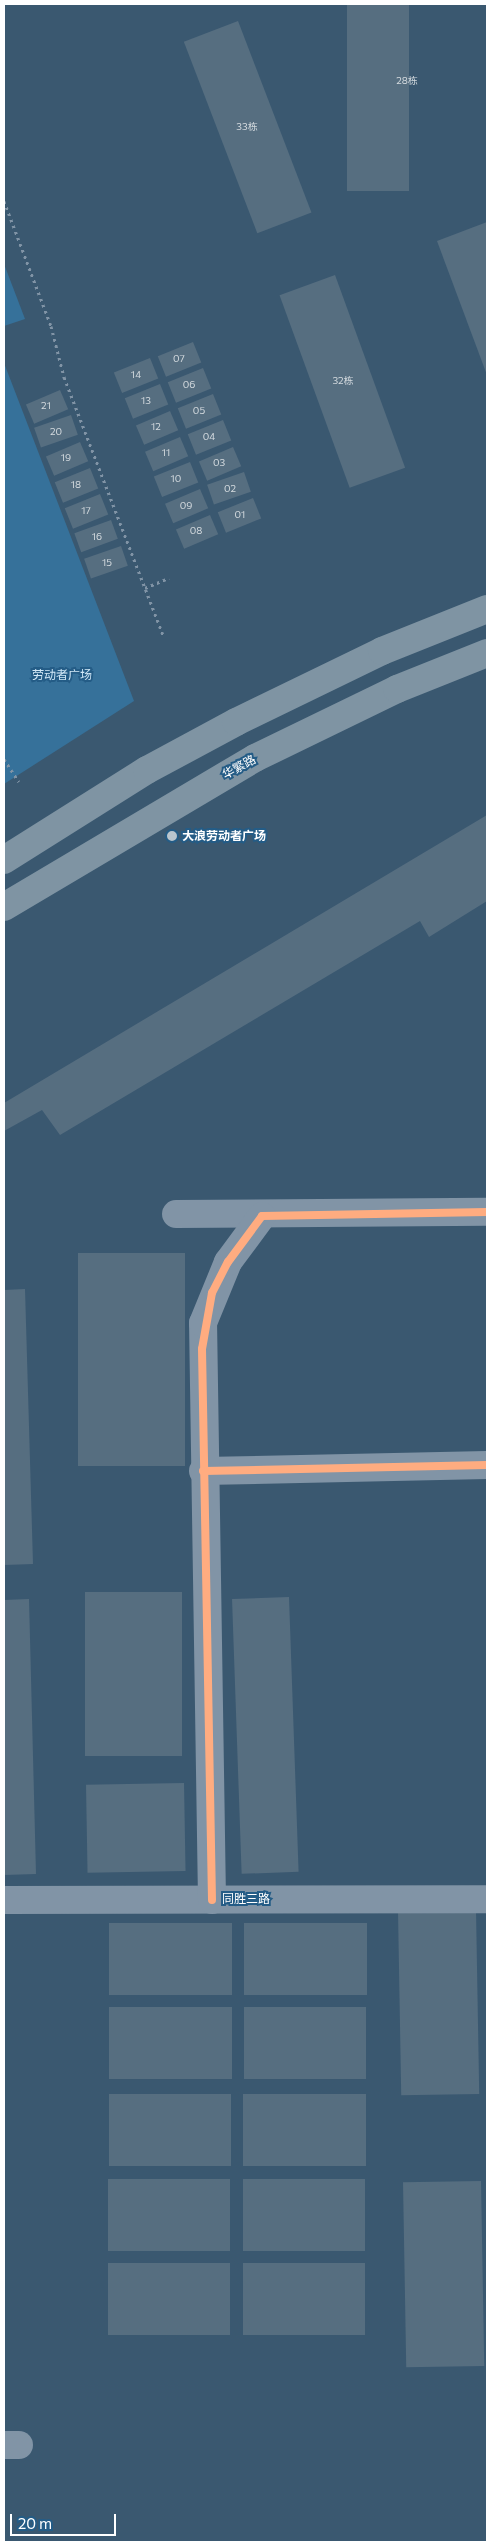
<!DOCTYPE html>
<meta charset="utf-8">
<style>
body{margin:0}
#map{position:relative;width:491px;height:2546px;overflow:hidden;background:#3a5870;font-family:Commissioner,"Noto Sans SC",sans-serif}
div>[style]{position:absolute}
.green>*{inset:0;background:#36719a}
.building>*{inset:0;background:#566e80;transform-origin:0 0}
.path>*{height:3px;margin-top:-1.5px;transform-origin:0;background:repeating-linear-gradient(90deg,#8194a6 0 2.5px,transparent 0 6.5px)}
.minor>*{height:28px;margin:-14px;padding:0 14px;transform-origin:14px;border-radius:14px;background:#8194a6}
.major>*{height:28px;margin:-14px;padding:0 14px;transform-origin:14px;border-radius:14px;background:#7f94a3}
.cycleway>*{height:8px;margin:-4px;padding:0 4px;transform-origin:4px;border-radius:4px;background:#ffac80}
.dots>*{width:14px;height:14px;translate:-50% -50%;box-sizing:border-box;border:2px solid #245c86;border-radius:50%}
span{translate:-50% -50%;white-space:nowrap;text-align:center;line-height:1.15;-webkit-text-stroke:4px #245c86;paint-order:stroke}
.number-label{font-size:10px;color:#d5dbdf}
.number-label span{-webkit-text-stroke-width:0}
.park-label{font-size:12px;color:#d2e8f7}
.street-label{font-size:12px;color:#fff}
.poi-label{font-size:12px;color:#fff;font-weight:700}
.left{translate:0 -50%;text-align:left}
.frame{position:absolute;inset:0;border:5px solid #fff;pointer-events:none}
.scale{position:absolute;left:10px;top:2514px;width:106px;height:22px;box-sizing:border-box;border:2px solid #fff;border-top:0;padding-left:6px;font-size:15px;line-height:18px;white-space:nowrap;color:#fff;-webkit-text-stroke:4px #245c86;paint-order:stroke}
</style>
<div id="map">
<div class="green">
<i style="clip-path:polygon(4px 264px,25px 319px,4px 326px)"></i>
<i style="clip-path:polygon(4px 363px,134px 701px,4px 784px)"></i>
</div>
<div class="building">
<i style="left:347px;top:4px;width:62px;height:187px"></i>
<i style="left:238px;top:21px;width:205px;height:58px;rotate:69deg"></i>
<i style="clip-path:polygon(487px 222px,487px 375px,437px 241px)"></i>
<i style="left:335px;top:275px;width:205px;height:59px;rotate:70deg"></i>
<i style="left:193px;top:342px;width:22px;height:38px;rotate:68deg"></i>
<i style="left:150px;top:358px;width:22px;height:39px;rotate:68deg"></i>
<i style="left:203px;top:368px;width:22px;height:38px;rotate:68deg"></i>
<i style="left:160px;top:384px;width:22px;height:38px;rotate:68deg"></i>
<i style="left:60px;top:390px;width:21px;height:37px;rotate:67deg"></i>
<i style="left:213px;top:394px;width:22px;height:38px;rotate:68deg"></i>
<i style="left:170px;top:411px;width:21px;height:37px;rotate:67deg"></i>
<i style="left:71px;top:415px;width:21px;height:39px;rotate:71deg"></i>
<i style="left:223px;top:420px;width:22px;height:38px;rotate:68deg"></i>
<i style="left:180px;top:437px;width:21px;height:38px;rotate:67deg"></i>
<i style="left:80px;top:442px;width:21px;height:37px;rotate:67deg"></i>
<i style="left:233px;top:447px;width:21px;height:37px;rotate:67deg"></i>
<i style="left:190px;top:462px;width:22px;height:39px;rotate:68deg"></i>
<i style="left:90px;top:468px;width:22px;height:38px;rotate:68deg"></i>
<i style="left:244px;top:472px;width:21px;height:39px;rotate:71deg"></i>
<i style="left:200px;top:489px;width:21px;height:38px;rotate:67deg"></i>
<i style="left:100px;top:494px;width:22px;height:38px;rotate:68deg"></i>
<i style="left:253px;top:498px;width:22px;height:38px;rotate:68deg"></i>
<i style="left:210px;top:515px;width:21px;height:37px;rotate:67deg"></i>
<i style="left:111px;top:520px;width:20px;height:39px;rotate:70deg"></i>
<i style="left:121px;top:546px;width:21px;height:39px;rotate:71deg"></i>
<i style="clip-path:polygon(487px 815px,487px 901px,429px 937px,420px 921px,60px 1135px,42px 1110px,4px 1131px,4px 1103px)"></i>
<i style="left:185px;top:1253px;width:213px;height:107px;rotate:90deg"></i>
<i style="clip-path:polygon(25px 1289px,33px 1564px,4px 1565px,4px 1290px)"></i>
<i style="left:182px;top:1592px;width:164px;height:97px;rotate:90deg"></i>
<i style="left:289px;top:1597px;width:275px;height:57px;rotate:88deg"></i>
<i style="clip-path:polygon(29px 1599px,36px 1874px,4px 1875px,4px 1600px)"></i>
<i style="left:184px;top:1783px;width:88px;height:98px;rotate:89deg"></i>
<i style="left:476px;top:1910px;width:184px;height:78px;rotate:89deg"></i>
<i style="left:109px;top:1923px;width:123px;height:72px"></i>
<i style="left:244px;top:1923px;width:123px;height:72px"></i>
<i style="left:109px;top:2007px;width:123px;height:72px"></i>
<i style="left:244px;top:2007px;width:122px;height:72px"></i>
<i style="left:109px;top:2094px;width:122px;height:72px"></i>
<i style="left:243px;top:2094px;width:123px;height:72px"></i>
<i style="left:108px;top:2179px;width:122px;height:72px"></i>
<i style="left:243px;top:2179px;width:122px;height:72px"></i>
<i style="left:481px;top:2181px;width:185px;height:78px;rotate:89deg"></i>
<i style="left:108px;top:2263px;width:122px;height:72px"></i>
<i style="left:243px;top:2263px;width:122px;height:72px"></i>
</div>
<div class="path">
<i style="left:4px;top:201px;width:134px;rotate:69.4deg"></i>
<i style="left:51px;top:326px;width:53px;rotate:75.7deg"></i>
<i style="left:64px;top:377px;width:279px;rotate:69deg"></i>
<i style="left:145px;top:588px;width:26px;rotate:-23deg"></i>
<i style="left:4px;top:759px;width:27px;rotate:57deg"></i>
</div>
<div class="minor">
<i style="left:176px;top:1214px;width:311px;rotate:-0.4deg"></i>
<i style="left:203px;top:1471px;width:284px;rotate:-1.2deg"></i>
<i style="left:4px;top:1900px;width:483px;rotate:-0.1deg"></i>
<i style="left:212px;top:1900px;width:577px;rotate:-90.89deg"></i>
<i style="left:203px;top:1323px;width:66px;rotate:-67.7deg"></i>
<i style="left:228px;top:1262px;width:57px;rotate:-53.5deg"></i>
<i style="left:4px;top:2445px;width:15px"></i>
</div>
<div class="major">
<i style="left:4px;top:860px;width:169px;rotate:-32.2deg"></i>
<i style="left:147px;top:770px;width:101px;rotate:-28.3deg"></i>
<i style="left:236px;top:722px;width:162px;rotate:-25.9deg"></i>
<i style="left:382px;top:651px;width:113px;rotate:-21.8deg"></i>
<i style="left:4px;top:907px;width:292px;rotate:-30.7deg"></i>
<i style="left:255px;top:758px;width:158px;rotate:-25.9deg"></i>
<i style="left:397px;top:689px;width:97px;rotate:-21.8deg"></i>
</div>
<div class="cycleway">
<i style="left:203px;top:1471px;width:284px;rotate:-1.2deg"></i>
<i style="left:212px;top:1900px;width:551px;rotate:-91.04deg"></i>
<i style="left:202px;top:1349px;width:57px;rotate:-79.9deg"></i>
<i style="left:212px;top:1293px;width:35px;rotate:-63deg"></i>
<i style="left:228px;top:1262px;width:57px;rotate:-53.5deg"></i>
<i style="left:262px;top:1216px;width:225px;rotate:-1deg"></i>
</div>
<div class="dots">
<i style="left:172px;top:836px;background:#bac5cd"></i>
</div>
<div class="number-label">
<span style="left:407px;top:81px">28栋</span>
<span style="left:247px;top:127px">33栋</span>
<span style="left:179px;top:359px">07</span>
<span style="left:136px;top:375px">14</span>
<span style="left:343px;top:381px">32栋</span>
<span style="left:189px;top:385px">06</span>
<span style="left:146px;top:401px">13</span>
<span style="left:46px;top:406px">21</span>
<span style="left:199px;top:411px">05</span>
<span style="left:156px;top:427px">12</span>
<span style="left:56px;top:432px">20</span>
<span style="left:209px;top:437px">04</span>
<span style="left:166px;top:453px">11</span>
<span style="left:66px;top:458px">19</span>
<span style="left:219px;top:463px">03</span>
<span style="left:176px;top:479px">10</span>
<span style="left:76px;top:485px">18</span>
<span style="left:230px;top:489px">02</span>
<span style="left:186px;top:506px">09</span>
<span style="left:86px;top:511px">17</span>
<span style="left:240px;top:515px">01</span>
<span style="left:196px;top:531px">08</span>
<span style="left:97px;top:537px">16</span>
<span style="left:107px;top:563px">15</span>
</div>
<div class="park-label">
<span style="left:62px;top:675px">劳动者广场</span>
</div>
<div class="street-label">
<span style="left:239px;top:767px;rotate:-29deg">华繁路</span>
<span style="left:246px;top:1899px">同胜三路</span>
</div>
<div class="poi-label">
<span class="left" style="left:182px;top:836px">大浪劳动者广场</span>
</div>
<div class="frame"></div>
<div class="scale">20 m</div>
</div>
